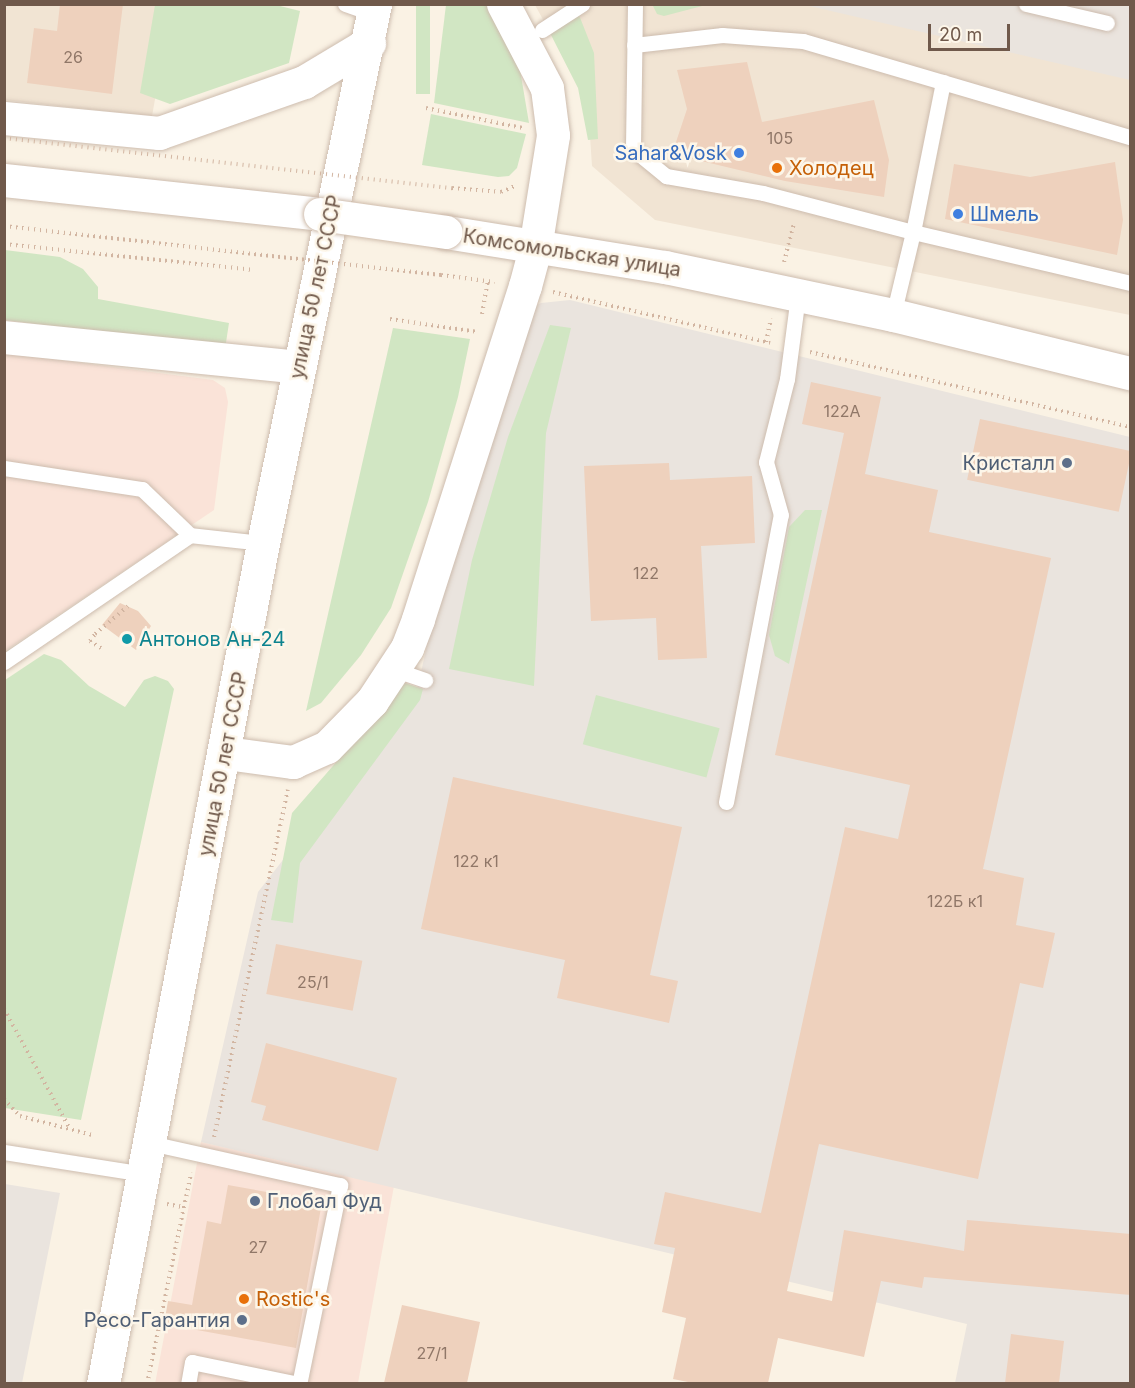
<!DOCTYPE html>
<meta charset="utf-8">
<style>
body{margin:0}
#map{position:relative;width:1135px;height:1388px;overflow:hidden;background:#faf2e4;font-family:Inter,sans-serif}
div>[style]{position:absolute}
.residential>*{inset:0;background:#f1e4d3}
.commercial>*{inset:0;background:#fae3d8}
.industrial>*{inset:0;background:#eae4de}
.green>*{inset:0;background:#d1e6c3;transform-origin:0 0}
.building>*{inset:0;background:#eed1bd;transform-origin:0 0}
.path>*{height:4px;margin-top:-2px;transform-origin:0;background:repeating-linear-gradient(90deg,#d2b5a1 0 1.5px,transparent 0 6px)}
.roads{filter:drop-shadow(0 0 2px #cdbcae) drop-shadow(0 0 2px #cdbcae)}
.lane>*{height:15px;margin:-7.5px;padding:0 7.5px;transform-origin:7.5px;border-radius:7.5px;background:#fff}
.secondary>*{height:33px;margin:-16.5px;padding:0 16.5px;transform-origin:16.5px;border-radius:16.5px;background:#fff}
.path-bridge>*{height:4px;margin-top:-2px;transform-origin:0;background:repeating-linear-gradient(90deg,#d2b5a1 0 1.5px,transparent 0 6px)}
.bridges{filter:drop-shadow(0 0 2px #cfbcac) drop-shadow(0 0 2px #cfbcac)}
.secondary-bridge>*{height:33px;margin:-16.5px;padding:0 16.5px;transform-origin:16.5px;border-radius:16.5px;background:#fff}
.dots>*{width:16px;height:16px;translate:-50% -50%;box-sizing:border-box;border:3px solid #fdf6e9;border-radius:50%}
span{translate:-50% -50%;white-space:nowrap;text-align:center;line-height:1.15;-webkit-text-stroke:5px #fdf6e9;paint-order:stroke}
.number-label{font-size:16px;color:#907768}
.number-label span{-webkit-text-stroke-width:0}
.shop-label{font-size:20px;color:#366cbe}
.right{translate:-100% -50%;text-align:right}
.left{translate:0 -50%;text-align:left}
.food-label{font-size:20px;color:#c56008}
.street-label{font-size:20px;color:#70594b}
.service-label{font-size:20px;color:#4e5e75}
.culture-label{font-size:20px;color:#0d838f}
.frame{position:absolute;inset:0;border:6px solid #70594b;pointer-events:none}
.scale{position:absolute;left:928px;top:24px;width:82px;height:27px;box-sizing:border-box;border:3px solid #70594b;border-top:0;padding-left:8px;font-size:18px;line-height:21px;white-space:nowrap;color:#70594b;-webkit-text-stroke:4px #fdf6e9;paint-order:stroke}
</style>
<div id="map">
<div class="residential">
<i style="clip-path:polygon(5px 5px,172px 5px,152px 116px,5px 100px)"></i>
<i style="clip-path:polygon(535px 5px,1130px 5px,1130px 315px,655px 220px,592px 166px,589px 121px,579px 85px)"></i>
</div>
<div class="commercial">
<i style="clip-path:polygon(5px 353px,213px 380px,225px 388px,228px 402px,214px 510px,5px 651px)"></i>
<i style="clip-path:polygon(201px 1142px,394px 1186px,358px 1383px,155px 1384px)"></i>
</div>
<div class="industrial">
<i style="clip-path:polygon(805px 5px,1130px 5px,1130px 80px)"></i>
<i style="clip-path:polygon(570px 300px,1130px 437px,1130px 1383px,955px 1383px,967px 1324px,201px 1142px,258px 892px,418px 686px,449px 545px,523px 313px,541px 303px)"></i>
<i style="clip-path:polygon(5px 1184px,60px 1193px,22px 1383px,5px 1383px)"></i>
</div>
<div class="green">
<i style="clip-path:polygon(652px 4px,706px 4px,706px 5px,664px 16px,657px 14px)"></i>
<i style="clip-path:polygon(155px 5px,276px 5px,300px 11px,289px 63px,170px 104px,140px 93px)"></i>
<i style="left:416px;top:5px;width:14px;height:89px"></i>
<i style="clip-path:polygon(446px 5px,486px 5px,519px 64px,529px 123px,434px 103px)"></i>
<i style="clip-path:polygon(579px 15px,594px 53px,598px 139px,588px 140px,578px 88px,550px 33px)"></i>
<i style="clip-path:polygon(431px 114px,526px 134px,517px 168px,509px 176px,498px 177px,422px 165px)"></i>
<i style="clip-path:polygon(5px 250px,60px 257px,83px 269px,98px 287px,98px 299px,229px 323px,225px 349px,5px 320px)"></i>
<i style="clip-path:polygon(550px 325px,571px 328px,546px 433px,534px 686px,449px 669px,472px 560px,508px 437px)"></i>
<i style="clip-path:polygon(393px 328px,470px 339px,458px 397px,428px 502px,391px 608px,361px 655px,321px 703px,306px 711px)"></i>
<i style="clip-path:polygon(805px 510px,822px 510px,789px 664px,775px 656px,769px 635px,789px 527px)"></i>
<i style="clip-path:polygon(44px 654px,61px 660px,89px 686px,125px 707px,144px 680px,155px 676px,168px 681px,174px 689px,81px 1120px,5px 1108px,5px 680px)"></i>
<i style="clip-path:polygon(405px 683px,423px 689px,420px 700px,300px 863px,293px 923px,271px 920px,292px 813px)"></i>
<i style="left:596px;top:695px;width:128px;height:51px;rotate:15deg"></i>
</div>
<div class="building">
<i style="clip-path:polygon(60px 4px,123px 4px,112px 94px,27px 83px,34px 28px,57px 31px)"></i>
<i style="clip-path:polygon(747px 62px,762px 122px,874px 100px,889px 160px,884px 197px,785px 181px,672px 154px,687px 109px,677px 70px)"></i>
<i style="clip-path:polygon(1115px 162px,1123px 220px,1117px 255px,945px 219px,954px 164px,1030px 177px)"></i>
<i style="clip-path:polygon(811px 382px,881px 397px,865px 474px,938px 490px,929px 532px,1051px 558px,983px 869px,1024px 878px,1016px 925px,1055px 933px,1043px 988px,1020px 983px,978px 1179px,819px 1144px,787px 1291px,832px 1301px,844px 1230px,964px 1251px,967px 1220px,1131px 1234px,1131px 1295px,924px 1277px,922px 1288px,881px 1281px,864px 1357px,778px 1338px,768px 1383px,693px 1383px,673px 1379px,686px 1318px,662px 1312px,675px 1248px,654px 1244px,665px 1192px,761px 1213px,845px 827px,898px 839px,910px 785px,775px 755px,844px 433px,802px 424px)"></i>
<i style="left:980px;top:419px;width:155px;height:62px;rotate:12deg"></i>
<i style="clip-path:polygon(669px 463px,670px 480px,752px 476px,755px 543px,701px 546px,707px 658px,658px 660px,656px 618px,591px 621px,584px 466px)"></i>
<i style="clip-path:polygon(120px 603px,138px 611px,151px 626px,136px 650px,102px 625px)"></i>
<i style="clip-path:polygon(453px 777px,682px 827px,650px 975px,678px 981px,669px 1023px,557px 998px,565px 960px,421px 929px)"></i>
<i style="left:276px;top:944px;width:88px;height:51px;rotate:11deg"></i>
<i style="clip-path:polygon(266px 1043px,397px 1078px,378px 1151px,262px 1120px,266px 1106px,251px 1102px)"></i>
<i style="clip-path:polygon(228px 1185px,322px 1202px,296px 1348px,164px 1324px,168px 1301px,192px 1305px,207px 1221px,221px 1224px)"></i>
<i style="clip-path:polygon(402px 1305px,480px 1322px,467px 1383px,384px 1383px)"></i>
<i style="clip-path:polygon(1011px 1334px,1064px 1341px,1059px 1383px,1005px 1383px)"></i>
</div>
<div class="path">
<i style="left:426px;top:108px;width:99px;rotate:11.7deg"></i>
<i style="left:452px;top:188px;width:49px;rotate:4.7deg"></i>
<i style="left:501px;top:192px;width:15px;rotate:-23deg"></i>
<i style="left:4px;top:244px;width:252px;rotate:5.9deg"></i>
<i style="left:784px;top:262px;width:40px;rotate:-75.6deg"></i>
<i style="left:441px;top:275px;width:54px;rotate:7.4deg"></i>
<i style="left:553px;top:292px;width:223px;rotate:13.2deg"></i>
<i style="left:482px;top:314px;width:34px;rotate:-80deg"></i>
<i style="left:390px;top:319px;width:89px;rotate:8.4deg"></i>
<i style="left:766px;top:342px;width:24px;rotate:-78deg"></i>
<i style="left:810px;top:352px;width:329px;rotate:13.2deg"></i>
<i style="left:101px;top:648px;width:13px;rotate:-148deg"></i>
<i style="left:90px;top:641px;width:9px;rotate:-54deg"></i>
<i style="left:95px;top:634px;width:43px;rotate:-40.3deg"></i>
<i style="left:4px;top:1009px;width:137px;rotate:61.2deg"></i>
<i style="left:4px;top:1099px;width:23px;rotate:47deg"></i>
<i style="left:20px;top:1116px;width:74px;rotate:14.8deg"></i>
<i style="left:214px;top:1137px;width:355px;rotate:-78deg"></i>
<i style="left:167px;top:1204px;width:16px;rotate:11deg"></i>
<i style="left:147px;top:1384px;width:216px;rotate:-78.2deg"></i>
</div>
<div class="roads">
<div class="lane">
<i style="left:345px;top:4px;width:31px;rotate:19deg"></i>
<i style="left:635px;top:4px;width:145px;rotate:90.8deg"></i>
<i style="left:633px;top:149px;width:43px;rotate:39.3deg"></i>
<i style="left:666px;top:176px;width:98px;rotate:9.9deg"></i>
<i style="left:763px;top:193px;width:155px;rotate:14.6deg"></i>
<i style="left:913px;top:232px;width:85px;rotate:103.5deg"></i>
<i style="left:1026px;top:4px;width:83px;rotate:13.2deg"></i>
<i style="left:542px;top:30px;width:48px;rotate:-33deg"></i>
<i style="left:634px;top:45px;width:89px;rotate:-6.5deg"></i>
<i style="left:722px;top:35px;width:81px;rotate:4.2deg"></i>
<i style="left:803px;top:41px;width:341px;rotate:16.4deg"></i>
<i style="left:943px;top:82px;width:153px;rotate:101.3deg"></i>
<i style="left:913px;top:232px;width:223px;rotate:13.2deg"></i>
<i style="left:4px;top:468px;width:140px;rotate:8.7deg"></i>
<i style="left:142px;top:489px;width:66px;rotate:43.8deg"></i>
<i style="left:4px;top:662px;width:225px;rotate:-34.3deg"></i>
<i style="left:190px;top:535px;width:73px;rotate:6.3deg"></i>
<i style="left:393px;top:669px;width:34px;rotate:19deg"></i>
<i style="left:726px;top:802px;width:292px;rotate:-79.2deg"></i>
<i style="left:781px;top:515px;width:55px;rotate:-105.8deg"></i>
<i style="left:766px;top:462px;width:86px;rotate:-75.8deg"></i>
<i style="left:787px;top:379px;width:85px;rotate:-82.5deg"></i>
<i style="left:150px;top:1143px;width:195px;rotate:12.5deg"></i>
<i style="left:340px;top:1185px;width:203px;rotate:101.6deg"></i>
<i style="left:299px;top:1384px;width:109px;rotate:-168.4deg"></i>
<i style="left:192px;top:1362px;width:22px;rotate:100deg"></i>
<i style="left:4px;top:1152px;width:142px;rotate:8.9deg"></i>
</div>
<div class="secondary">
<i style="left:4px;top:118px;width:156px;rotate:5.5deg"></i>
<i style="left:159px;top:133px;width:154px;rotate:-19.4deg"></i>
<i style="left:304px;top:82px;width:76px;rotate:-31deg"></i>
<i style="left:4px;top:180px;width:318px;rotate:6.1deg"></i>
<i style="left:446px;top:232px;width:222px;rotate:9.1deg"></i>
<i style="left:665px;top:267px;width:233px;rotate:11.9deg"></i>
<i style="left:893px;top:315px;width:244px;rotate:13.8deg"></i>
<i style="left:4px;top:337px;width:297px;rotate:5.8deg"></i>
<i style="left:226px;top:753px;width:68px;rotate:7.7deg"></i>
<i style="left:293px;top:762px;width:37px;rotate:-24deg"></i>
<i style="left:327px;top:747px;width:64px;rotate:-45.6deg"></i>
<i style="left:372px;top:701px;width:64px;rotate:-56.6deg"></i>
<i style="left:407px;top:648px;width:31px;rotate:-69deg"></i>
<i style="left:418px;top:619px;width:350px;rotate:-72.2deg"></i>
<i style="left:525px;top:286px;width:39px;rotate:-75deg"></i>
<i style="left:535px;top:248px;width:114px;rotate:-80.9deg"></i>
<i style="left:553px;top:135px;width:47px;rotate:-97.3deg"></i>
<i style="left:547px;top:88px;width:95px;rotate:-117.6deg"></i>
<i style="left:103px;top:1384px;width:856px;rotate:-79.23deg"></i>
<i style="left:263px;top:543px;width:551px;rotate:-78.26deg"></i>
</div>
</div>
<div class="path-bridge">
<i style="left:4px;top:138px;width:451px;rotate:6.4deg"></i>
<i style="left:4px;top:226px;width:440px;rotate:6.4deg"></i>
</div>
<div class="bridges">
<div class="secondary-bridge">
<i style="left:320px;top:214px;width:127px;rotate:8.1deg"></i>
</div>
</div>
<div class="dots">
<i style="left:739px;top:153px;background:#3f7fe0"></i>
<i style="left:777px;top:168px;background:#e8710a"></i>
<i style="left:958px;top:214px;background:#3f7fe0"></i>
<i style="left:1067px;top:463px;background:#5c6f8a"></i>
<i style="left:127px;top:639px;background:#0f9aa8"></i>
<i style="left:255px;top:1201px;background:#5c6f8a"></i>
<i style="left:244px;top:1299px;background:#e8710a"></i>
<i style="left:242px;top:1320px;background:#5c6f8a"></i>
</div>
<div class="number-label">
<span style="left:73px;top:57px">26</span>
<span style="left:780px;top:138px">105</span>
<span style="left:842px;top:411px">122А</span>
<span style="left:646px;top:573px">122</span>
<span style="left:476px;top:861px">122 к1</span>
<span style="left:955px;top:901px">122Б к1</span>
<span style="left:313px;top:982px">25/1</span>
<span style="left:258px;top:1247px">27</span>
<span style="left:432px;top:1353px">27/1</span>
</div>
<div class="shop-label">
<span class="right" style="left:727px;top:153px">Sahar&amp;Vosk</span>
<span class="left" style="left:970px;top:214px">Шмель</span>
</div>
<div class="food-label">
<span class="left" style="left:789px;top:168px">Холодец</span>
<span class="left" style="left:256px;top:1299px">Rostic's</span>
</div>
<div class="street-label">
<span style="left:572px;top:253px;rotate:9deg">Комсомольская улица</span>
<span style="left:316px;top:287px;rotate:-78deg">улица 50 лет СССР</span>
<span style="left:223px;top:764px;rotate:-79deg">улица 50 лет СССР</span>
</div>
<div class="service-label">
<span class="right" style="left:1055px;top:463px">Кристалл</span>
<span class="left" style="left:267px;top:1201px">Глобал Фуд</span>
<span class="right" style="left:230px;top:1320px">Ресо-Гарантия</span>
</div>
<div class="culture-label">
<span class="left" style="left:139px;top:639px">Антонов Ан-24</span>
</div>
<div class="frame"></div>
<div class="scale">20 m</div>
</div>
